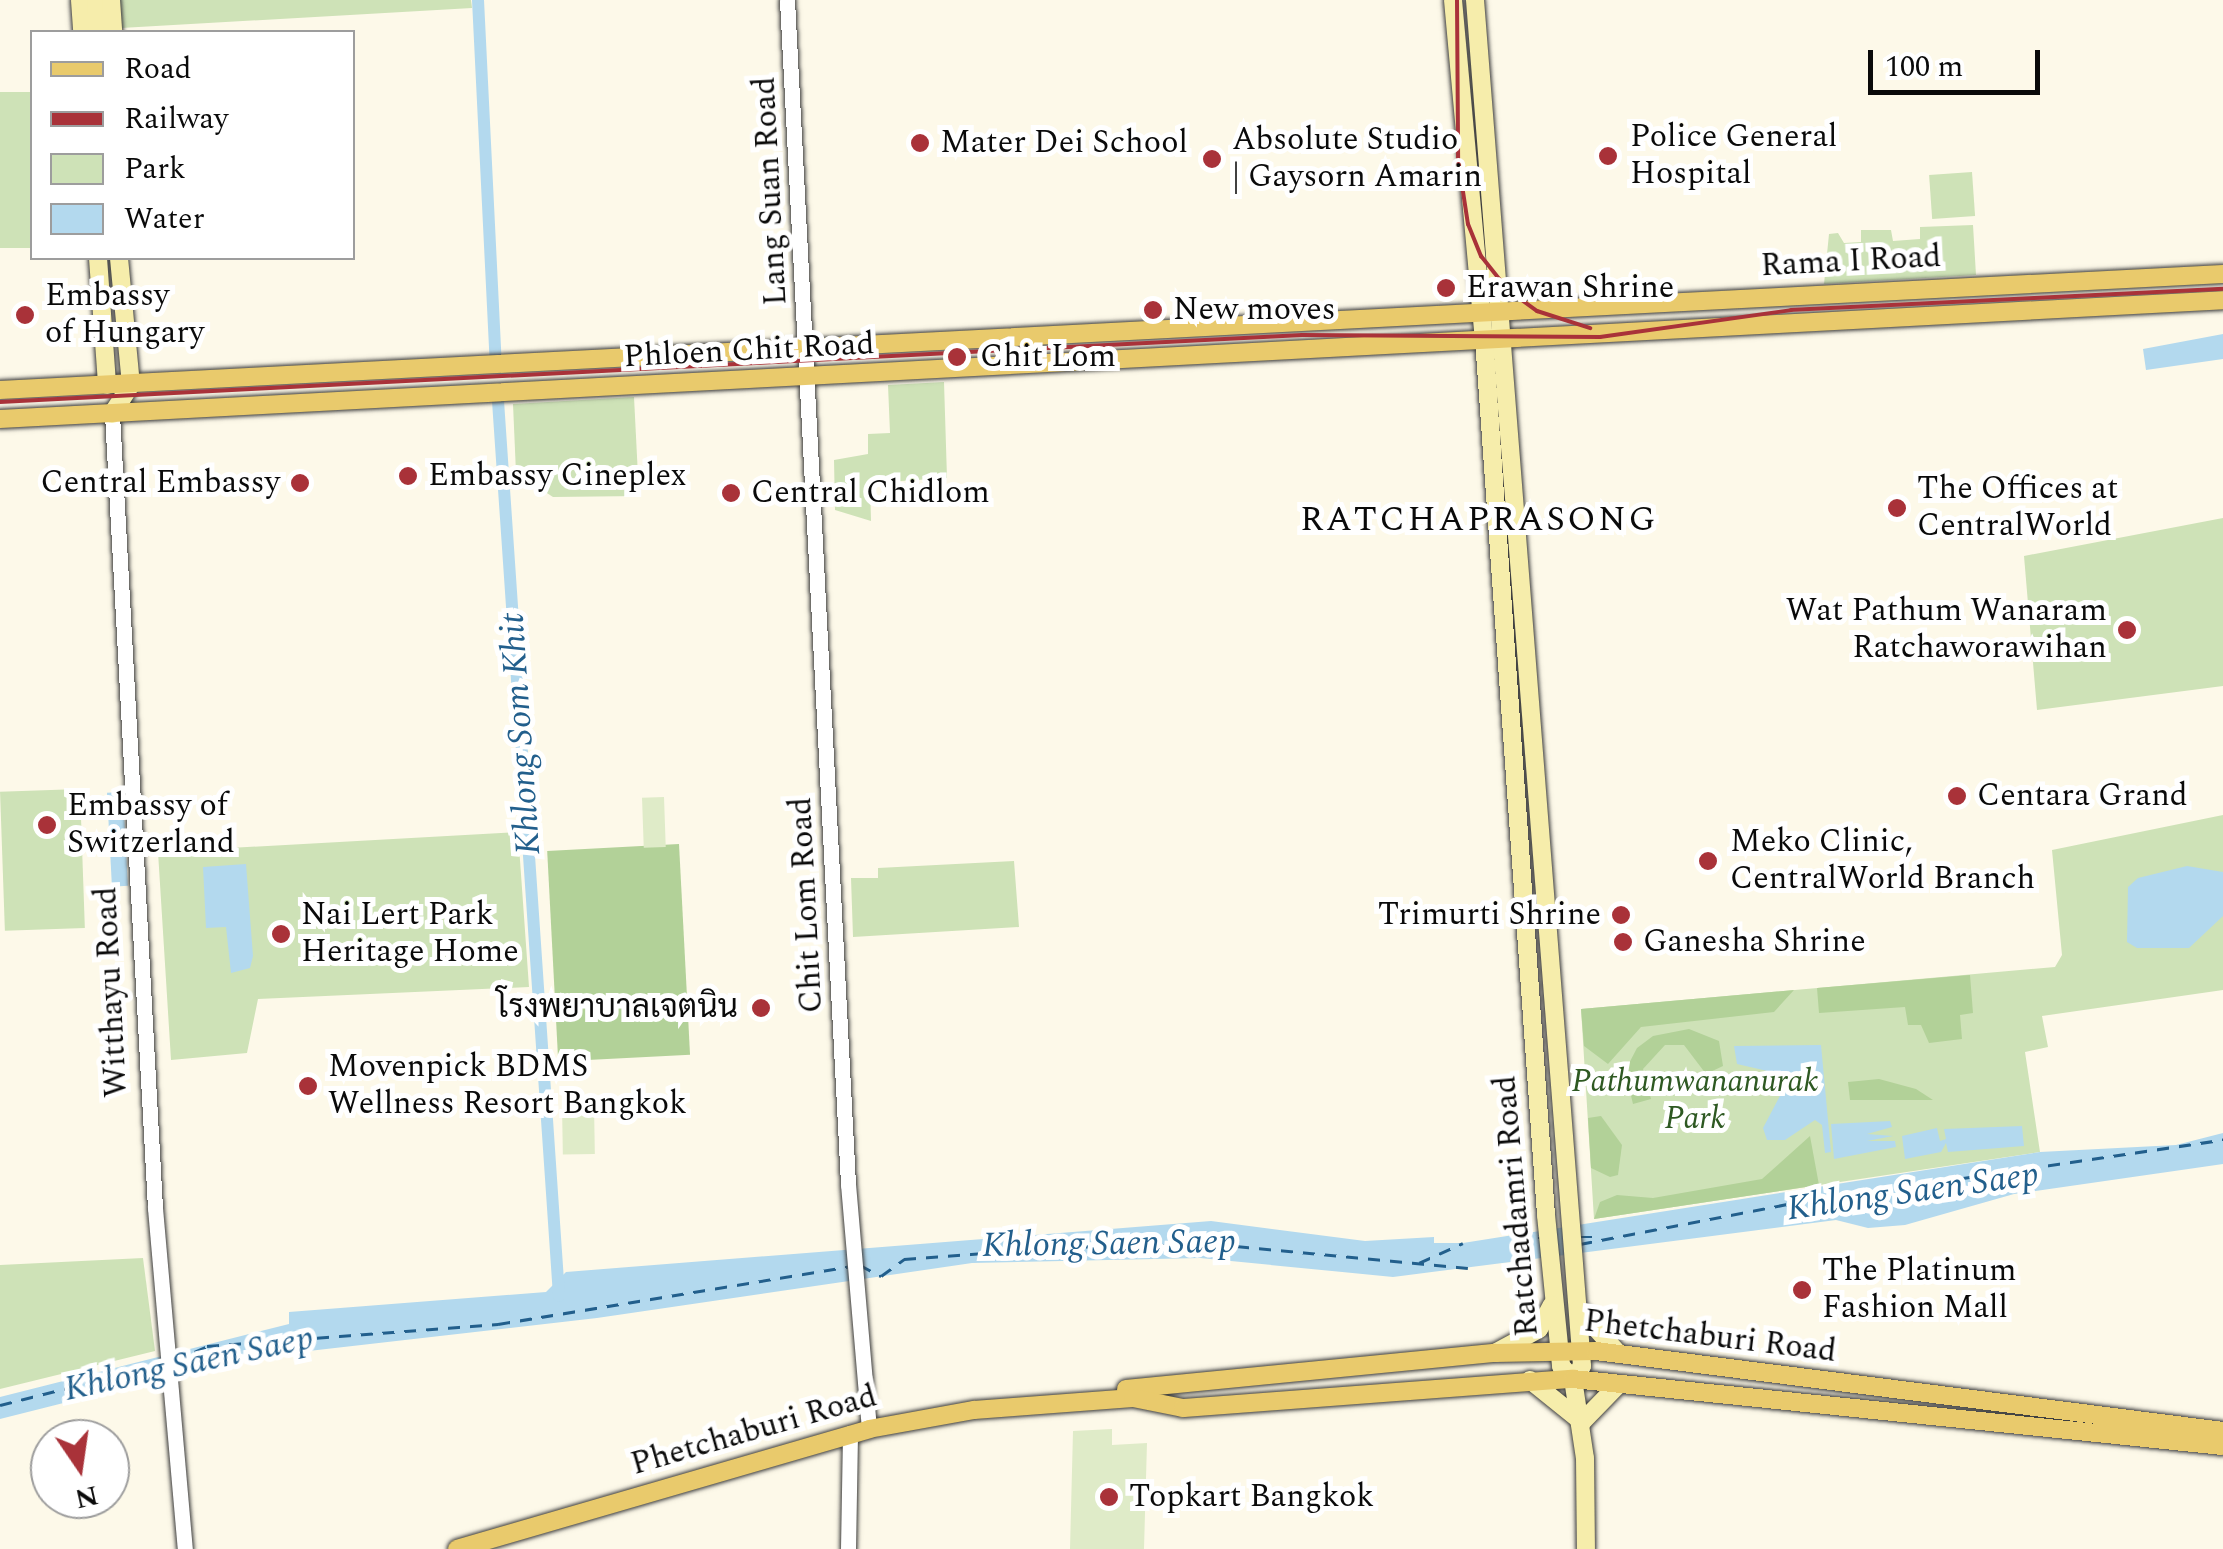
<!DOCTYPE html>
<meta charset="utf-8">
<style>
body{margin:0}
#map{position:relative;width:2223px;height:1549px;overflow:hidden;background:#fdf9e9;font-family:Spectral,Sarabun,serif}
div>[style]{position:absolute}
.green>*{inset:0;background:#cee2b7;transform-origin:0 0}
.forest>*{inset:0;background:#b2d198;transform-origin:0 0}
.pitch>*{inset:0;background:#dfebc8;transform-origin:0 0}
.water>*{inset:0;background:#b3d9ee;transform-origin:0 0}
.canal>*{height:12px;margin:-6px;padding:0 6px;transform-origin:6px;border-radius:6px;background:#b3d9ee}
.ferry>*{height:2.5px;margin-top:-1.25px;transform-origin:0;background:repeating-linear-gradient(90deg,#225f8c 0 12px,transparent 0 22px)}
.roads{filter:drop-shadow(0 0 2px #3d3d3d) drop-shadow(0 0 2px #3d3d3d)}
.tertiary>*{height:15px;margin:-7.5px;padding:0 7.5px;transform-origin:7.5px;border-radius:7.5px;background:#fff}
.secondary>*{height:18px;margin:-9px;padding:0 9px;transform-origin:9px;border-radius:9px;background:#f6edab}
.primary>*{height:18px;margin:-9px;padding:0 9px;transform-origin:9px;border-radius:9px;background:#e9ca6c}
.rail>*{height:4px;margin:-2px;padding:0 2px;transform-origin:2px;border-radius:2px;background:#a93239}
.dots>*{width:28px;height:28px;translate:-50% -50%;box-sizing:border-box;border:5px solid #fff;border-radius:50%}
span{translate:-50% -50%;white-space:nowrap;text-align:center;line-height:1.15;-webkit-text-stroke:10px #fff;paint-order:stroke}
.poi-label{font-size:32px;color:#0a0a0a}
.left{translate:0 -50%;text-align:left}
.right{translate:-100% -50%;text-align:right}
.street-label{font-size:32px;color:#0a0a0a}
.park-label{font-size:32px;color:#2e5922;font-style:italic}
.neighbourhood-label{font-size:35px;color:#0a0a0a;letter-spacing:2.5px}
.water-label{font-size:35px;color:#225f8c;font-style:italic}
.legend{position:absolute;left:30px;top:30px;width:325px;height:230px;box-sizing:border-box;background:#fff;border:2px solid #9d9d9d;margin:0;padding:12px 18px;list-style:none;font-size:30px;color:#0a0a0a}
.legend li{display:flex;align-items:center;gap:20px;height:50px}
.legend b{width:50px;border:2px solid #9d9d9d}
.north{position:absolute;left:30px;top:1419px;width:100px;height:100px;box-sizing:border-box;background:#fff;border:2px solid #9d9d9d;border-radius:50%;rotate:167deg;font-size:28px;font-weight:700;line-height:40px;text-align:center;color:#0a0a0a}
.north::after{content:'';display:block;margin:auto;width:35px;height:45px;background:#a93239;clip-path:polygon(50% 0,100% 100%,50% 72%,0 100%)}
.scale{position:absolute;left:1868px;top:50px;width:172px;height:45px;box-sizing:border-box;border:5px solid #0a0a0a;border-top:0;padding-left:12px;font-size:30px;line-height:35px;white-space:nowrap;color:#0a0a0a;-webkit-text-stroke:8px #fff;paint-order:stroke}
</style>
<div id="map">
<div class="green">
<i style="clip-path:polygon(119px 0,471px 0,472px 8px,121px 28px)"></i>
<i style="left:32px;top:92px;width:156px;height:32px;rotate:90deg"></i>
<i style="left:1972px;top:172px;width:44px;height:43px;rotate:86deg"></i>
<i style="clip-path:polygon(1920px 227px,1973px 225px,1976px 275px,1824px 284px,1829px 234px,1838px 233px,1844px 243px,1861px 242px,1861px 230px,1891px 230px,1893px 241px,1920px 239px)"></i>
<i style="clip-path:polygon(944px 382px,947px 478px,870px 483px,871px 521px,835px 510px,834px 460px,868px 454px,868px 434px,890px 433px,888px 385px)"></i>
<i style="clip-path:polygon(634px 397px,639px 496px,553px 497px,516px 473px,513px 404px)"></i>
<i style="clip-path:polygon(2223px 518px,2223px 686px,2037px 710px,2024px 556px)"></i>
<i style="left:80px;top:789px;width:139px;height:80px;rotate:88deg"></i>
<i style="clip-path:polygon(2223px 815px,2223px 990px,2042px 1016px,2048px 1047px,2025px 1052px,2040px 1152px,1594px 1219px,1581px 1009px,2055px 967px,2062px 955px,2052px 850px)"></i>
<i style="clip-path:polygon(518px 832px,529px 987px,258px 999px,247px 1053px,171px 1060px,158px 852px)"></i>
<i style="clip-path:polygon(1014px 861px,1019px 927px,853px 937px,851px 878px,878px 878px,878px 868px)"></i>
<i style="clip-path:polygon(143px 1258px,155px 1351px,0 1389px,0 1265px)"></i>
</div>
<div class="forest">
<i style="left:679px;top:844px;width:211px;height:132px;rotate:87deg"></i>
<i style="clip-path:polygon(1970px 975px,1973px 1013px,1960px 1015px,1962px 1039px,1929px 1043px,1921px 1025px,1908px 1025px,1905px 1007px,1819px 1013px,1817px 988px)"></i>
<i style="clip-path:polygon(1794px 990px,1774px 1012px,1641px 1027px,1608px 1064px,1584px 1046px,1581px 1009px)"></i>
<i style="clip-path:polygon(1689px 1029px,1719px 1041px,1723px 1066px,1706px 1074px,1684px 1045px,1665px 1045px,1643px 1069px,1651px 1099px,1633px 1104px,1625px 1071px,1637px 1048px,1653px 1036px)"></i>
<i style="clip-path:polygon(1879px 1079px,1916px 1089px,1933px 1100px,1850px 1100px,1848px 1082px)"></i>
<i style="clip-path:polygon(1601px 1116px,1622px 1145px,1618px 1175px,1610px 1177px,1591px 1168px,1588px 1118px)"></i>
<i style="clip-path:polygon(1810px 1136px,1819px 1185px,1594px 1219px,1600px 1202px,1617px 1195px,1653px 1198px,1762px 1179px)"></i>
</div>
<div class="pitch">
<i style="left:664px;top:797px;width:50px;height:22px;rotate:88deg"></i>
<i style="left:594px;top:1105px;width:49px;height:32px;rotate:89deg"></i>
<i style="clip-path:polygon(1112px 1429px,1112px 1445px,1147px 1443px,1144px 1549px,1070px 1549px,1073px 1431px)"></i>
</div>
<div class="water">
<i style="clip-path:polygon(2223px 334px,2223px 359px,2146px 370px,2143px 349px)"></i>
<i style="left:123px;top:792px;width:94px;height:16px;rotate:87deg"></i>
<i style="clip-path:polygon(246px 864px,253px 956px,250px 968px,231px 973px,226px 927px,206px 928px,203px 867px)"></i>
<i style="clip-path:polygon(2187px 866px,2223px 872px,2223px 916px,2189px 948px,2137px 948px,2127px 942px,2128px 887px,2138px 878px)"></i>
<i style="clip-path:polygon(1821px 1045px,1831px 1152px,1825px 1153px,1822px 1125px,1815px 1120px,1785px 1140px,1767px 1140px,1763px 1128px,1783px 1090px,1776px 1073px,1737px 1064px,1734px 1046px)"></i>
<i style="clip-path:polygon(1890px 1121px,1892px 1127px,1867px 1134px,1893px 1136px,1867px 1141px,1895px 1141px,1896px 1147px,1834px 1159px,1831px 1124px)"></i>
<i style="clip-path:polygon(2022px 1126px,2024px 1146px,1948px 1152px,1946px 1143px,1941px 1152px,1905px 1159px,1902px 1136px,1937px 1128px,1940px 1141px,1946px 1139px,1944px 1129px)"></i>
<i style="clip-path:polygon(2223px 1133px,2223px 1164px,2014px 1194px,1905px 1225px,1868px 1228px,1836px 1220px,1393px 1277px,1200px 1258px,972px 1263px,597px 1318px,238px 1359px,0 1419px,0 1397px,289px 1324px,289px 1312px,546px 1292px,566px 1272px,1211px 1221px,1365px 1241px,1434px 1237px,1434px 1243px,1463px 1243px,2040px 1152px,2176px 1145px)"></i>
</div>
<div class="canal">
<i style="left:478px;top:0;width:367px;rotate:87.2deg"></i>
<i style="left:498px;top:401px;width:897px;rotate:86.1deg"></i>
</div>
<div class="ferry">
<i style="left:1580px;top:1237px;width:17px"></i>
<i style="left:1516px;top:1238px;width:26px"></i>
<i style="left:1580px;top:1244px;width:211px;rotate:-10.9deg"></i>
<i style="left:1787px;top:1204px;width:441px;rotate:-8.4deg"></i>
<i style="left:1521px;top:1261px;width:23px;rotate:-15deg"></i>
<i style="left:1419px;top:1263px;width:48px;rotate:-24.4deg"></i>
<i style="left:860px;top:1265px;width:24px;rotate:28deg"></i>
<i style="left:881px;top:1276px;width:29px;rotate:-36deg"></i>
<i style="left:904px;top:1259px;width:160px;rotate:-4.3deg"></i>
<i style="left:1064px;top:1247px;width:151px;rotate:-1.1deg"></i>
<i style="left:1215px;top:1244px;width:254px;rotate:5.4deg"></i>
<i style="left:174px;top:1361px;width:36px;rotate:-24deg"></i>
<i style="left:207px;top:1346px;width:292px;rotate:-4.3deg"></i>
<i style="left:498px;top:1324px;width:354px;rotate:-9.3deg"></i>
<i style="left:0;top:1405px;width:167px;rotate:-14.2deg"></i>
</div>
<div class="roads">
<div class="tertiary">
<i style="left:787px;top:0;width:1186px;rotate:87.05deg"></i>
<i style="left:848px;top:1184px;width:246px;rotate:85.1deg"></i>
<i style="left:112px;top:414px;width:795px;rotate:86.9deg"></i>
<i style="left:155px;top:1208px;width:342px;rotate:85deg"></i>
<i style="left:848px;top:1549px;width:116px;rotate:-89deg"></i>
</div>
<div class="secondary">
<i style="left:80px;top:0;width:32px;rotate:86deg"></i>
<i style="left:96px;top:0;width:32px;rotate:86deg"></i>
<i style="left:111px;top:0;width:32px;rotate:86deg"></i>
<i style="left:1453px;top:0;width:340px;rotate:84.8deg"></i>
<i style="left:1484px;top:339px;width:878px;rotate:85.95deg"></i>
<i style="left:1546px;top:1215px;width:152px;rotate:84.3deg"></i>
<i style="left:1561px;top:1366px;width:18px;rotate:47deg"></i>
<i style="left:1475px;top:0;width:1370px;rotate:85.52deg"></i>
<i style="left:1582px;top:1366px;width:16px;rotate:125deg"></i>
<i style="left:98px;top:258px;width:127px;rotate:85.9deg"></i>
<i style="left:112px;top:414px;width:35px;rotate:-57deg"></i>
<i style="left:131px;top:385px;width:128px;rotate:-95.4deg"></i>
<i style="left:1579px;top:1309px;width:57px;rotate:48.5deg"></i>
<i style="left:1495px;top:1353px;width:50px;rotate:-28.6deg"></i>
<i style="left:1539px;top:1329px;width:27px;rotate:-62deg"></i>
<i style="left:1573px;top:1379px;width:80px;rotate:81.4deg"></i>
<i style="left:1585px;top:1458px;width:91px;rotate:89.4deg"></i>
<i style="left:1530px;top:1380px;width:67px;rotate:38.9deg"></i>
<i style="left:1582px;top:1422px;width:53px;rotate:-45.8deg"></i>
</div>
<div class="primary">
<i style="left:0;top:390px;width:2226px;rotate:-2.99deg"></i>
<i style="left:0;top:419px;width:2226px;rotate:-3.06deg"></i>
<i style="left:1126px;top:1389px;width:371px;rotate:-5.6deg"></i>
<i style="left:1495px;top:1353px;width:101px;rotate:-1.1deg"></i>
<i style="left:1596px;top:1351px;width:632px;rotate:7.27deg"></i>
<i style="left:457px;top:1549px;width:429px;rotate:-16.2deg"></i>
<i style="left:869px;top:1429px;width:107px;rotate:-10.3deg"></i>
<i style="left:974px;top:1410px;width:159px;rotate:-4.3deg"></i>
<i style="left:1133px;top:1398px;width:51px;rotate:11.3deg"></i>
<i style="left:1183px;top:1408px;width:391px;rotate:-4.3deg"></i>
<i style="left:1573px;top:1379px;width:653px;rotate:5.89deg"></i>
</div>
</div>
<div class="rail">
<i style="left:1457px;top:0;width:159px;rotate:89.6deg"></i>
<i style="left:1458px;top:159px;width:66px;rotate:81.3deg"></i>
<i style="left:1468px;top:224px;width:35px;rotate:68deg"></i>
<i style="left:1481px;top:256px;width:43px;rotate:51.5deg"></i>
<i style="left:1508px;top:290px;width:36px;rotate:36deg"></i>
<i style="left:1537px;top:311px;width:56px;rotate:17.8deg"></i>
<i style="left:0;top:402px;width:1304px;rotate:-2.95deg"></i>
<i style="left:1302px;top:335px;width:298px;rotate:0.4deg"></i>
<i style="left:1600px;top:337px;width:193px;rotate:-8deg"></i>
<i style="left:1791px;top:310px;width:433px;rotate:-2.8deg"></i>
</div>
<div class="dots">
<i style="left:920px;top:143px;background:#a93239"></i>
<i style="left:1608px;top:156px;background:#a93239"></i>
<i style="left:1212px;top:159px;background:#a93239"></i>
<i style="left:1446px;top:288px;background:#a93239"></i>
<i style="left:1153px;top:310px;background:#a93239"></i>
<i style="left:25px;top:315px;background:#a93239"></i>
<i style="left:957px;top:357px;background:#a93239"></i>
<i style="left:408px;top:476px;background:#a93239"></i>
<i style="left:300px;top:483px;background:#a93239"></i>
<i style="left:731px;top:493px;background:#a93239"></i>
<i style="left:1897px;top:508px;background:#a93239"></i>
<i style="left:2127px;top:630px;background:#a93239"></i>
<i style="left:1957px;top:796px;background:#a93239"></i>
<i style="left:47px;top:825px;background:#a93239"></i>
<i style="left:1708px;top:861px;background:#a93239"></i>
<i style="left:1621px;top:915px;background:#a93239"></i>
<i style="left:281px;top:934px;background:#a93239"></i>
<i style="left:1623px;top:942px;background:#a93239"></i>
<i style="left:761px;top:1008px;background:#a93239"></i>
<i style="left:308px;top:1086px;background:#a93239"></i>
<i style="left:1802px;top:1290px;background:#a93239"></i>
<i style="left:1109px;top:1497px;background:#a93239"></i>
</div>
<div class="poi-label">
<span class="left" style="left:1630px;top:156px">Police General<br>Hospital</span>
<span class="left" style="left:1232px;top:159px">Absolute Studio<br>| Gaysorn Amarin</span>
<span class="left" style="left:940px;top:143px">Mater Dei School</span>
<span class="left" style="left:1466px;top:288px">Erawan Shrine</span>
<span class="left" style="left:45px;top:315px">Embassy<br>of Hungary</span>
<span class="left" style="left:1173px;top:310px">New moves</span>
<span class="left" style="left:980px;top:357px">Chit Lom</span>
<span class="left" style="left:428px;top:476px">Embassy Cineplex</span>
<span class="right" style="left:280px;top:483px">Central Embassy</span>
<span class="left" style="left:1917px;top:508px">The Offices at<br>CentralWorld</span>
<span class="left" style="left:751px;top:493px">Central Chidlom</span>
<span class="right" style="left:2107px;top:630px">Wat Pathum Wanaram<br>Ratchaworawihan</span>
<span class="left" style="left:1977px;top:796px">Centara Grand</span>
<span class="left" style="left:67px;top:825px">Embassy of<br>Switzerland</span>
<span class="left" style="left:1730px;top:861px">Meko Clinic,<br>CentralWorld Branch</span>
<span class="right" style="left:1601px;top:915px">Trimurti Shrine</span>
<span class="left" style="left:301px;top:934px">Nai Lert Park<br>Heritage Home</span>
<span class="left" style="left:1643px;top:942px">Ganesha Shrine</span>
<span class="right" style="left:738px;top:1008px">โรงพยาบาลเจตนิน</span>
<span class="left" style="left:328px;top:1086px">Movenpick BDMS<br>Wellness Resort Bangkok</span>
<span class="left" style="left:1822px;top:1290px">The Platinum<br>Fashion Mall</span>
<span class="left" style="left:1129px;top:1497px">Topkart Bangkok</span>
</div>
<div class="street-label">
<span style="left:771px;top:191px;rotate:-93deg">Lang Suan Road</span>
<span style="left:1851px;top:262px;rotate:-3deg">Rama I Road</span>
<span style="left:749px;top:351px;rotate:-3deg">Phloen Chit Road</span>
<span style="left:807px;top:905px;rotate:-93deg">Chit Lom Road</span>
<span style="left:112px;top:992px;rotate:-93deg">Witthayu Road</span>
<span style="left:1517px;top:1206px;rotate:-95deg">Ratchadamri Road</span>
<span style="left:1710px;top:1337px;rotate:7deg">Phetchaburi Road</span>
<span style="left:754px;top:1431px;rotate:-16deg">Phetchaburi Road</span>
</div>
<div class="park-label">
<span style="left:1695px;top:1101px">Pathumwananurak<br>Park</span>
</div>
<div class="neighbourhood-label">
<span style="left:1479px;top:520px">RATCHAPRASONG</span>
</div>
<div class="water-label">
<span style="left:521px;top:734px;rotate:-94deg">Khlong Som Khit</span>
<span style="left:1913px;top:1192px;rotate:-8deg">Khlong Saen Saep</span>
<span style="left:1109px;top:1244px;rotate:-1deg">Khlong Saen Saep</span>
<span style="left:189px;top:1364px;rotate:-12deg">Khlong Saen Saep</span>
</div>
<ul class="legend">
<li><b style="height:12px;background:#e9ca6c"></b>Road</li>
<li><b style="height:12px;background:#a93239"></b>Railway</li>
<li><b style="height:28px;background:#cee2b7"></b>Park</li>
<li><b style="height:28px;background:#b3d9ee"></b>Water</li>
</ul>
<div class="north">N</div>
<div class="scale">100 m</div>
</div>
